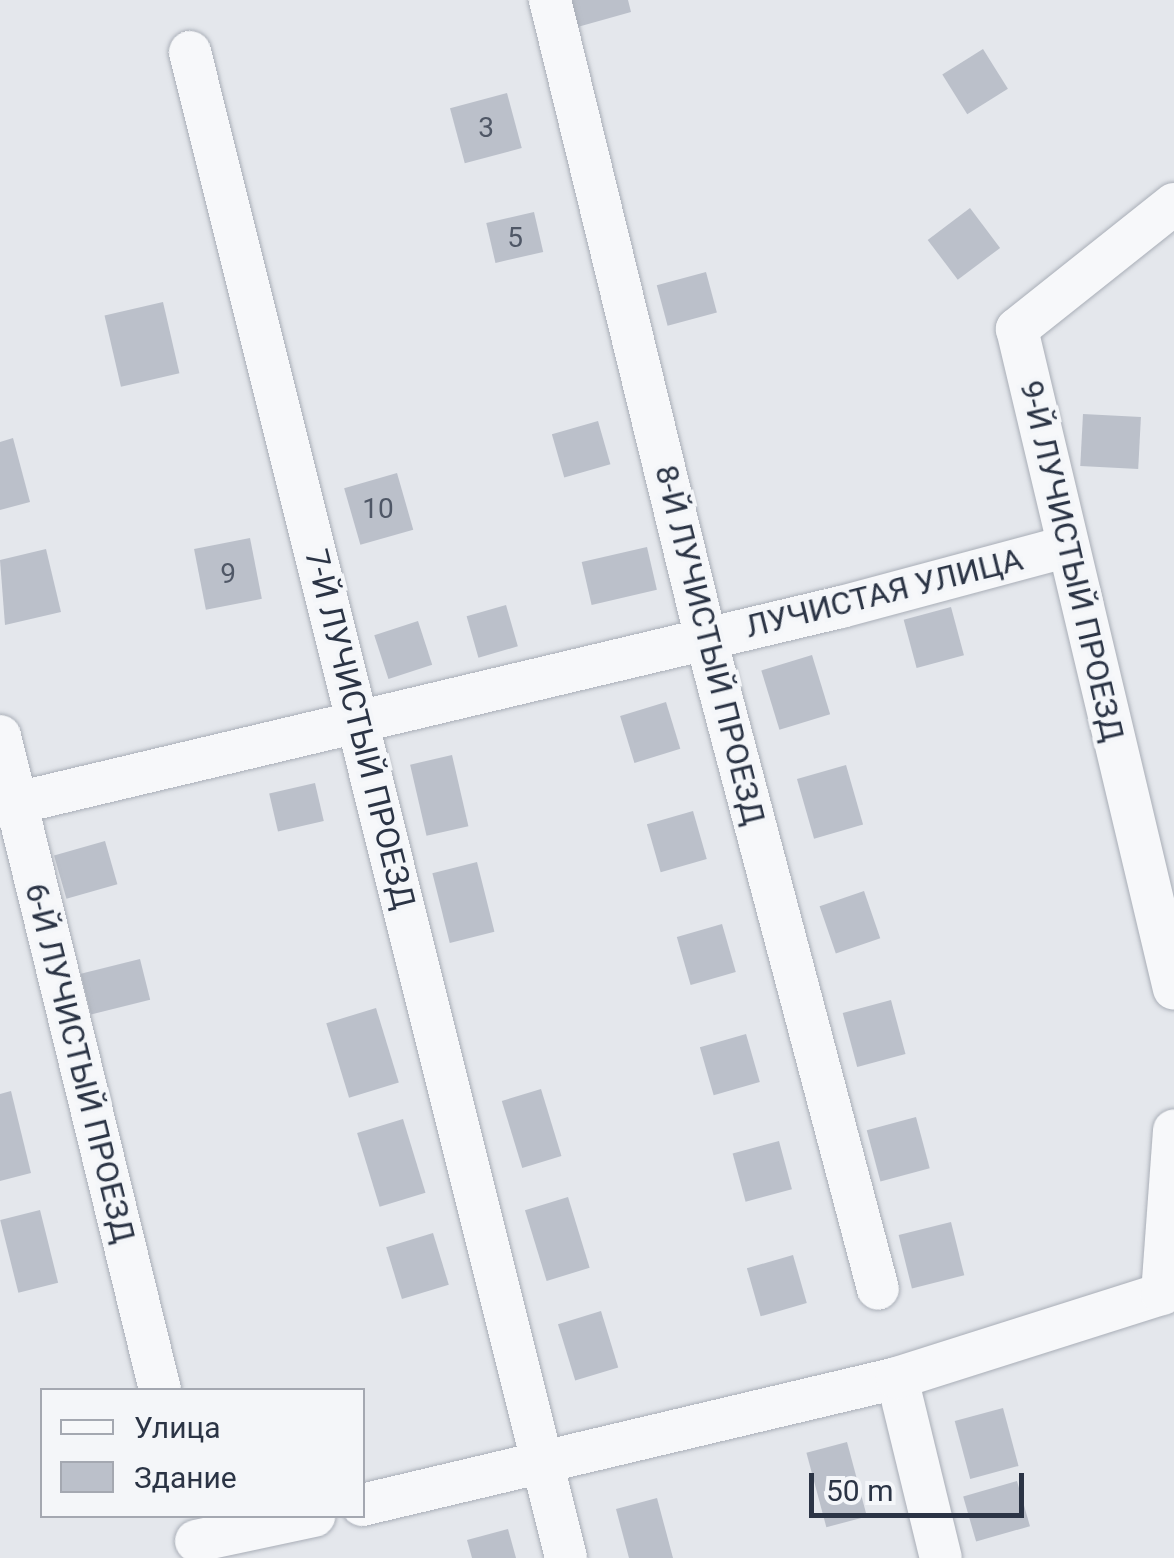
<!DOCTYPE html>
<meta charset="utf-8">
<style>
body{margin:0}
#map{position:relative;width:1174px;height:1558px;overflow:hidden;background:#e4e7ec;font-family:Roboto,sans-serif}
div>[style]{position:absolute}
.building>*{inset:0;background:#bbc0ca;transform-origin:0 0}
.roads{filter:drop-shadow(0 0 2px #a9aeb7) drop-shadow(0 0 2px #a9aeb7)}
.minor>*{height:42px;margin:-21px;padding:0 21px;transform-origin:21px;border-radius:21px;background:#f7f8fa}
span{translate:-50% -50%;white-space:nowrap;text-align:center;line-height:1.15;-webkit-text-stroke:8px #f4f6f9;paint-order:stroke}
.number-label{font-size:28px;color:#4f5766}
.number-label span{-webkit-text-stroke-width:0}
.street-label{font-size:32px;color:#2b3445}
.legend{position:absolute;left:40px;top:1388px;width:325px;height:130px;box-sizing:border-box;background:#f4f6f9;border:2px solid #a4a8b1;margin:0;padding:12px 18px;list-style:none;font-size:30px;color:#2b3445}
.legend li{display:flex;align-items:center;gap:20px;height:50px}
.legend b{width:50px;border:2px solid #a4a8b1}
.scale{position:absolute;left:809px;top:1473px;width:215px;height:45px;box-sizing:border-box;border:5px solid #2b3445;border-top:0;padding-left:12px;font-size:30px;line-height:35px;white-space:nowrap;color:#2b3445;-webkit-text-stroke:8px #f4f6f9;paint-order:stroke}
</style>
<div id="map">
<div class="building">
<i style="clip-path:polygon(567px 0,628px 0,631px 12px,574px 28px)"></i>
<i style="left:983px;top:49px;width:47px;height:48px;rotate:58deg"></i>
<i style="left:507px;top:93px;width:57px;height:59px;rotate:75deg"></i>
<i style="left:970px;top:208px;width:50px;height:53px;rotate:53deg"></i>
<i style="left:534px;top:212px;width:41px;height:49px;rotate:77deg"></i>
<i style="left:706px;top:272px;width:42px;height:51px;rotate:75deg"></i>
<i style="left:163px;top:302px;width:73px;height:60px;rotate:77deg"></i>
<i style="left:1083px;top:414px;width:58px;height:52px;rotate:3deg"></i>
<i style="left:598px;top:421px;width:45px;height:48px;rotate:74deg"></i>
<i style="clip-path:polygon(13px 438px,30px 502px,0 510px,0 442px)"></i>
<i style="left:397px;top:473px;width:59px;height:55px;rotate:74deg"></i>
<i style="left:250px;top:538px;width:62px;height:57px;rotate:79deg"></i>
<i style="left:647px;top:547px;width:44px;height:67px;rotate:77deg"></i>
<i style="clip-path:polygon(46px 549px,61px 612px,5px 625px,0 560px)"></i>
<i style="left:506px;top:605px;width:43px;height:41px;rotate:74deg"></i>
<i style="left:951px;top:607px;width:50px;height:49px;rotate:75deg"></i>
<i style="left:418px;top:621px;width:46px;height:46px;rotate:72deg"></i>
<i style="left:812px;top:655px;width:62px;height:53px;rotate:73deg"></i>
<i style="left:666px;top:702px;width:49px;height:48px;rotate:73deg"></i>
<i style="left:452px;top:755px;width:73px;height:43px;rotate:77deg"></i>
<i style="left:846px;top:765px;width:62px;height:51px;rotate:74deg"></i>
<i style="left:315px;top:783px;width:39px;height:47px;rotate:77deg"></i>
<i style="left:693px;top:811px;width:50px;height:48px;rotate:74deg"></i>
<i style="left:105px;top:841px;width:45px;height:53px;rotate:74deg"></i>
<i style="left:477px;top:862px;width:72px;height:46px;rotate:76deg"></i>
<i style="left:864px;top:891px;width:50px;height:47px;rotate:71deg"></i>
<i style="left:722px;top:924px;width:50px;height:47px;rotate:74deg"></i>
<i style="left:140px;top:959px;width:42px;height:61px;rotate:76deg"></i>
<i style="left:891px;top:1000px;width:56px;height:50px;rotate:75deg"></i>
<i style="left:376px;top:1008px;width:78px;height:52px;rotate:73deg"></i>
<i style="left:746px;top:1034px;width:50px;height:48px;rotate:74deg"></i>
<i style="left:541px;top:1089px;width:70px;height:41px;rotate:73deg"></i>
<i style="clip-path:polygon(11px 1091px,31px 1173px,0 1181px,0 1094px)"></i>
<i style="left:916px;top:1117px;width:53px;height:51px;rotate:75deg"></i>
<i style="left:403px;top:1119px;width:77px;height:48px;rotate:73deg"></i>
<i style="left:779px;top:1141px;width:50px;height:48px;rotate:75deg"></i>
<i style="left:568px;top:1197px;width:74px;height:45px;rotate:73deg"></i>
<i style="left:40px;top:1210px;width:75px;height:41px;rotate:76deg"></i>
<i style="left:951px;top:1222px;width:55px;height:54px;rotate:76deg"></i>
<i style="left:433px;top:1233px;width:54px;height:49px;rotate:73deg"></i>
<i style="left:793px;top:1255px;width:50px;height:48px;rotate:74deg"></i>
<i style="left:601px;top:1311px;width:59px;height:45px;rotate:73deg"></i>
<i style="left:1003px;top:1408px;width:60px;height:50px;rotate:75deg"></i>
<i style="left:847px;top:1442px;width:77px;height:42px;rotate:75deg"></i>
<i style="left:1017px;top:1481px;width:47px;height:56px;rotate:74deg"></i>
<i style="clip-path:polygon(657px 1498px,673px 1558px,629px 1558px,616px 1509px)"></i>
<i style="clip-path:polygon(508px 1529px,516px 1558px,472px 1558px,467px 1540px)"></i>
</div>
<div class="roads">
<div class="minor">
<i style="left:550px;top:0;width:658px;rotate:76.28deg"></i>
<i style="left:706px;top:639px;width:672px;rotate:75.18deg"></i>
<i style="left:190px;top:52px;width:1552px;rotate:75.98deg"></i>
<i style="left:1174px;top:204px;width:201px;rotate:141.5deg"></i>
<i style="left:1017px;top:329px;width:678px;rotate:76.62deg"></i>
<i style="left:0;top:736px;width:673px;rotate:76.25deg"></i>
<i style="left:0;top:807px;width:864px;rotate:-13.38deg"></i>
<i style="left:841px;top:607px;width:235px;rotate:-15deg"></i>
<i style="left:897px;top:1378px;width:185px;rotate:76.3deg"></i>
<i style="left:362px;top:1505px;width:550px;rotate:-13.35deg"></i>
<i style="left:897px;top:1378px;width:278px;rotate:-17.6deg"></i>
<i style="left:1162px;top:1294px;width:164px;rotate:-85.8deg"></i>
<i style="left:196px;top:1541px;width:121px;rotate:-12deg"></i>
</div>
</div>
<div class="number-label">
<span style="left:486px;top:128px">3</span>
<span style="left:515px;top:238px">5</span>
<span style="left:378px;top:509px">10</span>
<span style="left:228px;top:574px">9</span>
</div>
<div class="street-label">
<span style="left:1072px;top:561px;rotate:77deg">9-Й ЛУЧИСТЫЙ ПРОЕЗД</span>
<span style="left:884px;top:593px;rotate:-14deg">ЛУЧИСТАЯ УЛИЦА</span>
<span style="left:710px;top:645px;rotate:76deg">8-Й ЛУЧИСТЫЙ ПРОЕЗД</span>
<span style="left:360px;top:729px;rotate:76deg">7-Й ЛУЧИСТЫЙ ПРОЕЗД</span>
<span style="left:80px;top:1063px;rotate:76deg">6-Й ЛУЧИСТЫЙ ПРОЕЗД</span>
</div>
<ul class="legend">
<li><b style="height:12px;background:#f7f8fa"></b>Улица</li>
<li><b style="height:28px;background:#bbc0ca"></b>Здание</li>
</ul>
<div class="scale">50 m</div>
</div>
